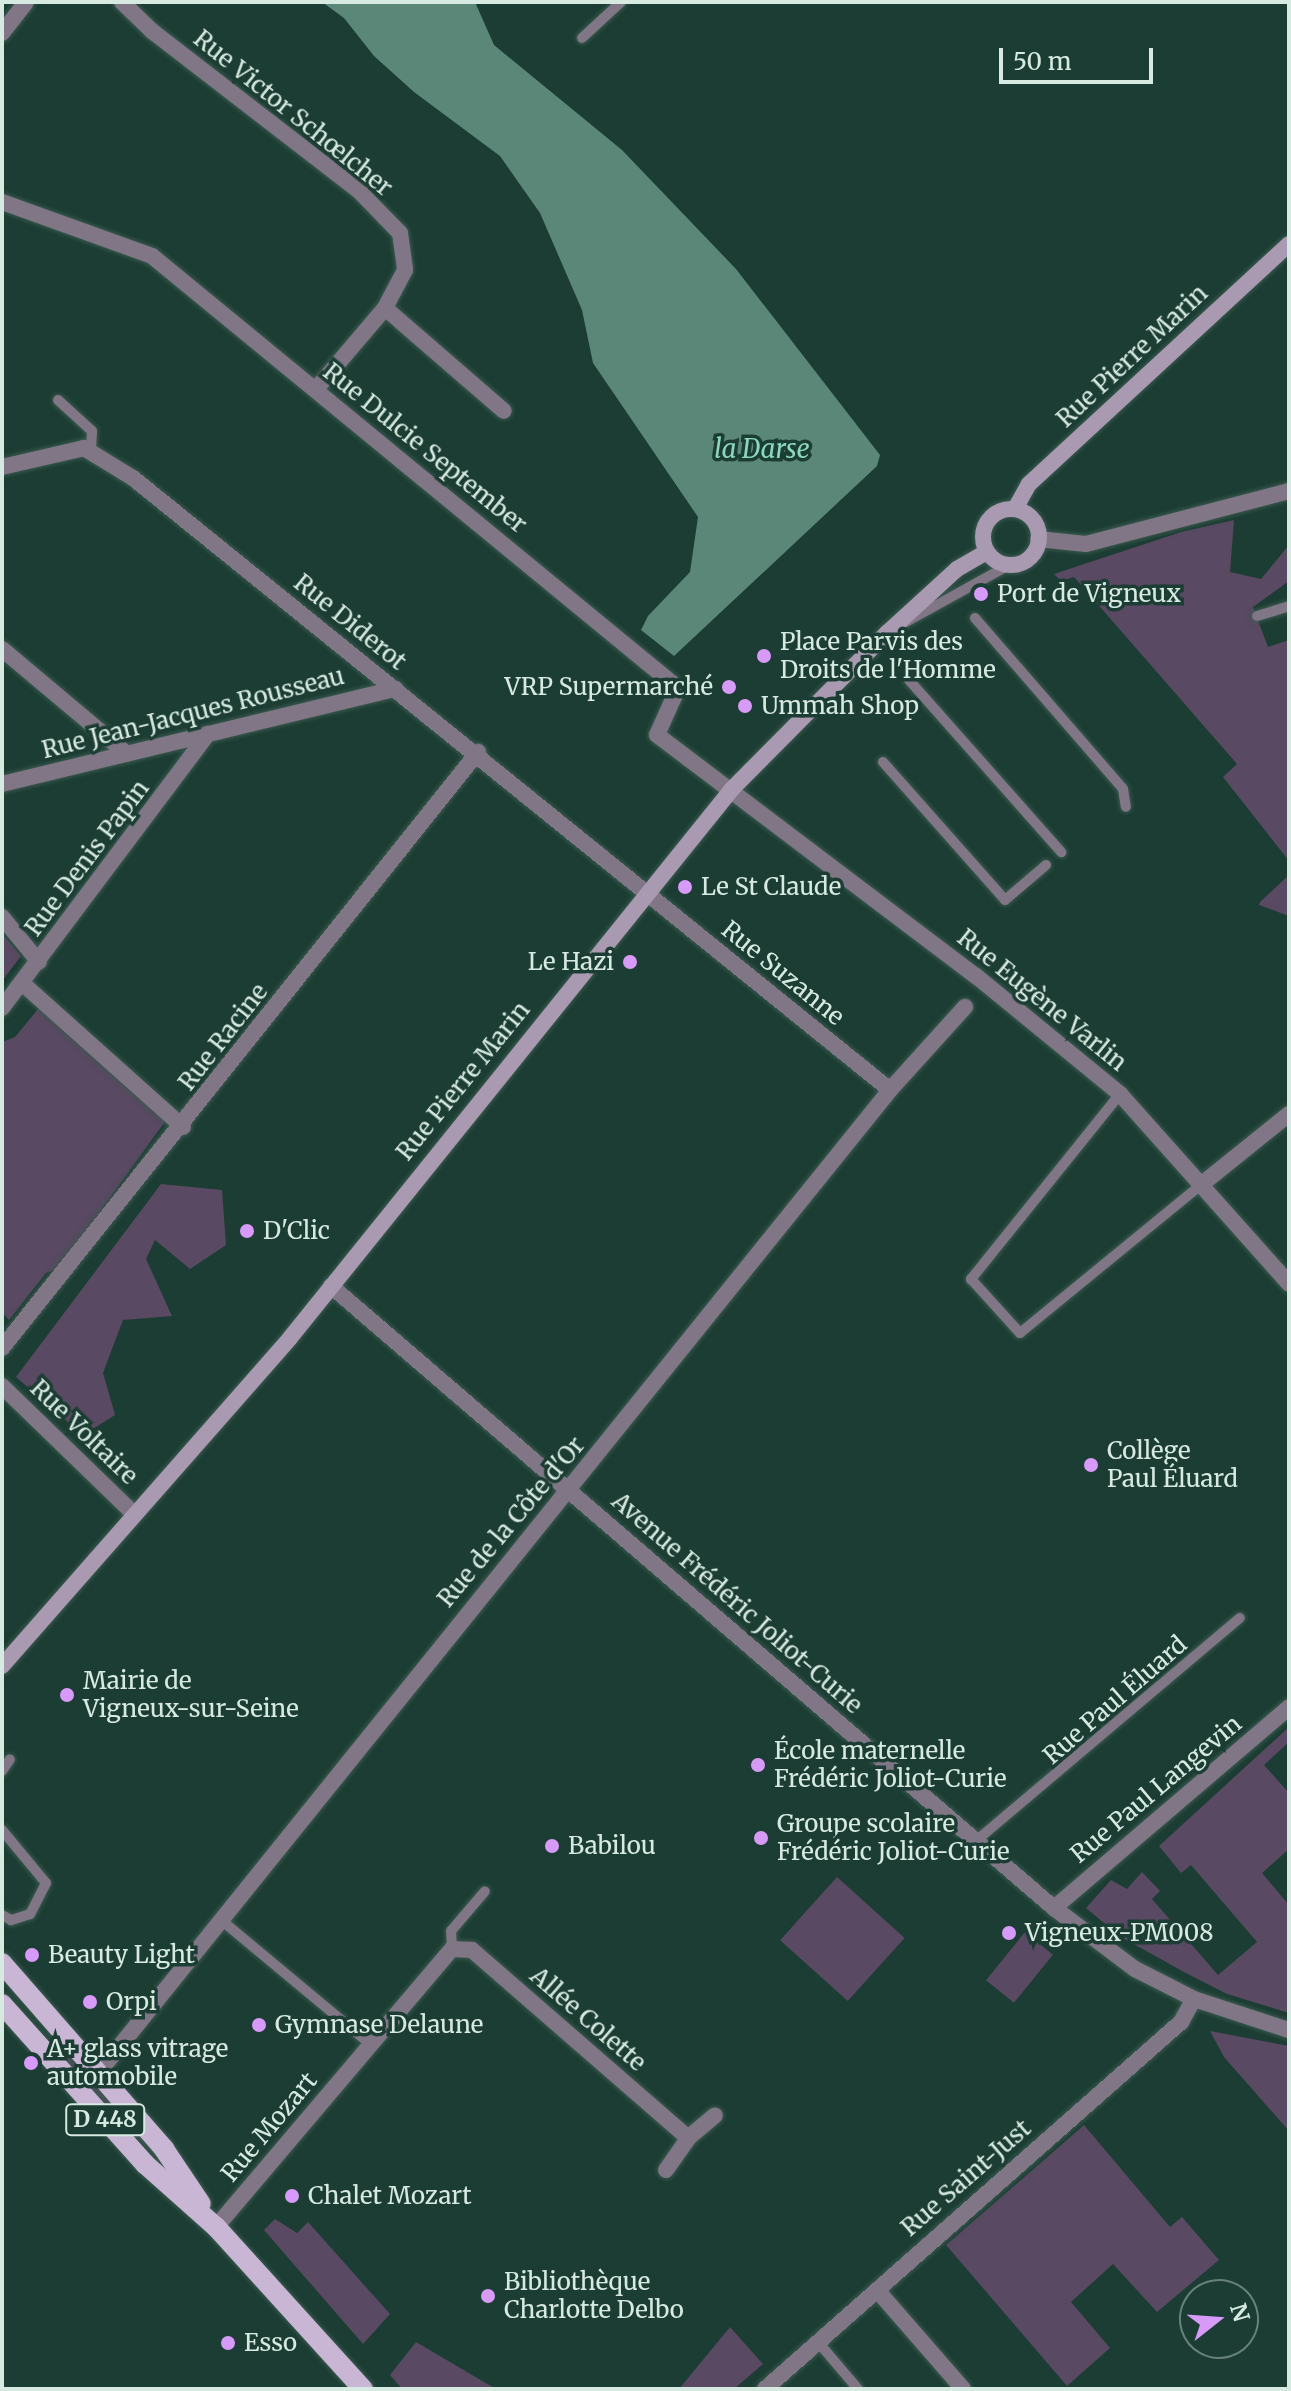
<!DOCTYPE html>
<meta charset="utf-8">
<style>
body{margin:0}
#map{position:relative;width:1291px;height:2391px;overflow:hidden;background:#1c3d33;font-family:Merriweather,serif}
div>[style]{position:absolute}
.green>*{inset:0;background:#594962;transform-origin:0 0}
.water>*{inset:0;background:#5b8778}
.roads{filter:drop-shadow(0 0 2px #3a594f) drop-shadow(0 0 2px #3a594f)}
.lane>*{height:10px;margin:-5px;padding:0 5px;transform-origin:5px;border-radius:5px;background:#807685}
.street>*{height:16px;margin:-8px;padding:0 8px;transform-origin:8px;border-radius:8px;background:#807685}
.secondary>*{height:16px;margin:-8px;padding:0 8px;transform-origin:8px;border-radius:8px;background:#a99ab1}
.secondary>.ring{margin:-8px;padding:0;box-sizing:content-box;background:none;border:16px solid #a99ab1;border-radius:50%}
.primary>*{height:20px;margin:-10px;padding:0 10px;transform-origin:10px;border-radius:10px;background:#c9b6d4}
.dots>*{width:22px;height:22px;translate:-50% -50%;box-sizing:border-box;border:4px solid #1c3d33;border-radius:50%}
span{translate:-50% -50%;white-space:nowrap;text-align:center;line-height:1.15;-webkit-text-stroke:7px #1c3d33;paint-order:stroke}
.shield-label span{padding:2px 6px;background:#1c3d33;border:2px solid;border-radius:6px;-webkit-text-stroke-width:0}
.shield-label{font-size:22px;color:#d7eae2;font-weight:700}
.street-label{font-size:24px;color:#d7eae2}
.poi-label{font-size:24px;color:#d7eae2}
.left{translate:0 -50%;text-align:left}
.right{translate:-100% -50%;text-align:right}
.water-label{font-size:26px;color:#8bd8be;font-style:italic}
.frame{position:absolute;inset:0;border:4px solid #d7eae2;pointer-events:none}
.north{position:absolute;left:1179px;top:2279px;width:80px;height:80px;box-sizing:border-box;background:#1c3d33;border:2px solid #678279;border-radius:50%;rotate:73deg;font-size:22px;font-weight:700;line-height:32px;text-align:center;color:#d7eae2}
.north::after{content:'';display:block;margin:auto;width:28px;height:36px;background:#d89af8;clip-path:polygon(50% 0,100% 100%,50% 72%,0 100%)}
.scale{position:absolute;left:999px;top:48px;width:154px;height:36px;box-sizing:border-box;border:4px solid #d7eae2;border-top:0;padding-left:10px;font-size:24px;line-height:28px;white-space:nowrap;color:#d7eae2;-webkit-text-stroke:6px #1c3d33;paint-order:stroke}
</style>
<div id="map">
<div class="green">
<i style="clip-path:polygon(1234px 520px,1230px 572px,1261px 579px,1289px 545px,1289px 581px,1253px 607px,1268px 647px,1289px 640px,1289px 861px,1223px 777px,1237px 764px,1074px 577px,1061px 581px,1054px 574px,1181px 532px)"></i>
<i style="clip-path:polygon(1289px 875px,1289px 916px,1259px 905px,1260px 902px)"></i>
<i style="clip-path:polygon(2px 933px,21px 956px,2px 981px)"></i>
<i style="clip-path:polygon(39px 1008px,167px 1119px,58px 1269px,46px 1273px,9px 1320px,2px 1312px,2px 1042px,15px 1037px)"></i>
<i style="clip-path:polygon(161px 1184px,222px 1190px,226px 1245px,190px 1269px,155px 1240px,146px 1259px,172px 1316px,123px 1320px,103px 1373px,115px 1415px,83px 1435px,16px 1377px)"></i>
<i style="clip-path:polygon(1289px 1727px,1289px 1742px,1264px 1765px,1289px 1793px,1289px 1849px,1262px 1873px,1289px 1905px,1289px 2013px,1227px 1994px,1184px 1972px,1121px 1937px,1086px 1908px,1111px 1880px,1127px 1889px,1142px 1872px,1160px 1891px,1152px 1899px,1218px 1975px,1257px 1942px,1191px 1865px,1181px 1873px,1159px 1846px)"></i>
<i style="left:837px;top:1877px;width:91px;height:85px;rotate:42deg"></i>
<i style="left:1025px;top:1932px;width:36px;height:62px;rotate:39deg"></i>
<i style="clip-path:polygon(1210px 2031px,1289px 2046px,1289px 2131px,1224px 2057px)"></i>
<i style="clip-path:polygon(64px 2052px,159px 2155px,157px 2157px,95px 2095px,60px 2055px)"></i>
<i style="clip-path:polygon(1084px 2125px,1170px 2227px,1182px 2217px,1219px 2260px,1157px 2312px,1113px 2264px,1071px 2302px,1110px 2348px,1067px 2386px,946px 2245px)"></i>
<i style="clip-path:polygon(275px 2219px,297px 2233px,308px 2222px,390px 2314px,363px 2344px,264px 2230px)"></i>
<i style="clip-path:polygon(730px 2327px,763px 2364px,734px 2389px,679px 2389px)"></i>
<i style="clip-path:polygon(416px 2342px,496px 2389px,402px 2389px,390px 2375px)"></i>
</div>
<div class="water">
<i style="clip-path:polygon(322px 2px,475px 2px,494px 45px,622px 150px,736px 269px,880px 455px,877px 466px,674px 656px,641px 630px,648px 616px,690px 572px,698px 517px,593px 363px,582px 310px,540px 213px,500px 156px,414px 92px,374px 56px,344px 18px)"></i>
</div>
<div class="roads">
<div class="lane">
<i style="left:582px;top:38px;width:53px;rotate:-42.7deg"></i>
<i style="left:58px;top:400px;width:46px;rotate:42.4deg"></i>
<i style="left:92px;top:431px;width:21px;rotate:93deg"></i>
<i style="left:1257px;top:616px;width:34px;rotate:-17deg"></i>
<i style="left:975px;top:618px;width:226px;rotate:49.1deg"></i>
<i style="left:1123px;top:789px;width:18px;rotate:81deg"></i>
<i style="left:906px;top:622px;width:118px;rotate:-29deg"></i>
<i style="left:909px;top:680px;width:230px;rotate:48.5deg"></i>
<i style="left:883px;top:762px;width:184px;rotate:48.5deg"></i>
<i style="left:1005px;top:900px;width:54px;rotate:-40.5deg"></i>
<i style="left:1120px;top:1094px;width:238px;rotate:128.8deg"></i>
<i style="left:971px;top:1279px;width:73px;rotate:47.8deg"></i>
<i style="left:1020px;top:1333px;width:235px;rotate:-39.3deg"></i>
<i style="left:2px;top:1771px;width:14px;rotate:-56deg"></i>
<i style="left:2px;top:1830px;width:69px;rotate:50.3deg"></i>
<i style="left:46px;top:1883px;width:35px;rotate:117deg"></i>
<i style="left:30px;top:1914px;width:20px;rotate:162deg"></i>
<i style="left:11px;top:1920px;width:10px;rotate:-151deg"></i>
<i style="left:977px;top:1840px;width:344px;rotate:-40.2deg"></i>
<i style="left:220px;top:1919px;width:195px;rotate:39.8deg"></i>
<i style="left:452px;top:1949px;width:18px;rotate:-93deg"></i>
<i style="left:451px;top:1931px;width:52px;rotate:-49.6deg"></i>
<i style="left:818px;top:2342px;width:62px;rotate:49.6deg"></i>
</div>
<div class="street">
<i style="left:122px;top:2px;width:42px;rotate:44deg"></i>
<i style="left:152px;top:31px;width:263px;rotate:37.7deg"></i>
<i style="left:360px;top:192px;width:57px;rotate:45.7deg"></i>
<i style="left:400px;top:233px;width:37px;rotate:82deg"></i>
<i style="left:405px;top:270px;width:43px;rotate:117.8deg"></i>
<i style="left:385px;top:308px;width:106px;rotate:130.4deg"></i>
<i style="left:2px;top:33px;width:39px;rotate:-52deg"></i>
<i style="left:2px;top:202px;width:159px;rotate:19.8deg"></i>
<i style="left:152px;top:256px;width:681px;rotate:39.4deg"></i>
<i style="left:678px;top:688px;width:51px;rotate:114.1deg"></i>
<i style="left:657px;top:735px;width:400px;rotate:37.1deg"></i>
<i style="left:976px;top:976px;width:186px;rotate:39.3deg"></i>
<i style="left:1120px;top:1094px;width:254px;rotate:48.3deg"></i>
<i style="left:385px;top:308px;width:157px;rotate:40.9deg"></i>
<i style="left:2px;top:467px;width:84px;rotate:-13deg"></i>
<i style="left:84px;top:448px;width:57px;rotate:31.5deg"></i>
<i style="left:133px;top:478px;width:973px;rotate:38.95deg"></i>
<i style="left:1038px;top:539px;width:48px;rotate:5.9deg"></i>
<i style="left:1086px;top:544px;width:210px;rotate:-14.6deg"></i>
<i style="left:2px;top:649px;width:163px;rotate:40deg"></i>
<i style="left:2px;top:784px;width:405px;rotate:-13.6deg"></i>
<i style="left:2px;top:917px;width:58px;rotate:50.6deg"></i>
<i style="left:22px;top:983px;width:216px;rotate:41.8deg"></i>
<i style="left:2px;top:1008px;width:343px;rotate:-53.1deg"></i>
<i style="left:1202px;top:1184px;width:112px;rotate:-38.8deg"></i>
<i style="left:331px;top:1286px;width:954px;rotate:40.71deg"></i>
<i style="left:1054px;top:1908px;width:101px;rotate:37deg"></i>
<i style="left:1135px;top:1969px;width:66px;rotate:27deg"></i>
<i style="left:1194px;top:1999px;width:100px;rotate:18.1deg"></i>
<i style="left:2px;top:1348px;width:763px;rotate:-51.39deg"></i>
<i style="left:2px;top:1386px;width:182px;rotate:44.1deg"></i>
<i style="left:1054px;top:1908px;width:309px;rotate:-40.5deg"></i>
<i style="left:99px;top:2072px;width:1261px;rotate:-51.15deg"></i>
<i style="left:890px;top:1090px;width:112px;rotate:-47.9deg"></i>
<i style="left:666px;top:2170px;width:39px;rotate:-55deg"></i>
<i style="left:688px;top:2138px;width:35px;rotate:-40deg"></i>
<i style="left:216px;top:2227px;width:365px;rotate:-49.7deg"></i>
<i style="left:452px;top:1949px;width:20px;rotate:3deg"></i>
<i style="left:472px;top:1950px;width:286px;rotate:41deg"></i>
<i style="left:877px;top:2290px;width:131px;rotate:49deg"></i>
<i style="left:765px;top:2389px;width:555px;rotate:-41.42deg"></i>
<i style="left:1181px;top:2022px;width:26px;rotate:-61deg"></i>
</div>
<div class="secondary">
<i style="left:1015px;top:509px;width:29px;rotate:-61deg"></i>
<i style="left:1029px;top:484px;width:354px;rotate:-42.7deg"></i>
<i class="ring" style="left:983px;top:509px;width:40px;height:40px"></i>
<i style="left:2px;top:1666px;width:436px;rotate:-48.7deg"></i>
<i style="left:290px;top:1338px;width:705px;rotate:-51.16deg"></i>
<i style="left:732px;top:789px;width:220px;rotate:-45.2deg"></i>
<i style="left:887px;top:633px;width:95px;rotate:-42.4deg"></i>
<i style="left:957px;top:569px;width:34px;rotate:-30deg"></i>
</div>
<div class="primary">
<i style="left:2px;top:1963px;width:247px;rotate:48.9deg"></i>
<i style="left:164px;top:2149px;width:66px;rotate:56.1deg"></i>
<i style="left:2px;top:2004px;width:215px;rotate:48.2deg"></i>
<i style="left:145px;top:2164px;width:95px;rotate:41.6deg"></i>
<i style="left:216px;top:2227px;width:219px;rotate:47.8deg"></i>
</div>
</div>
<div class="dots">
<i style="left:981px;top:594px;background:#d89af8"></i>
<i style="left:764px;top:656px;background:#d89af8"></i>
<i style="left:729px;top:687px;background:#d89af8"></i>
<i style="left:745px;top:706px;background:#d89af8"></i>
<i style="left:685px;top:887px;background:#d89af8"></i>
<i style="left:630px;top:962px;background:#d89af8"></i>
<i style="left:247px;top:1231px;background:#d89af8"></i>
<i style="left:1091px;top:1465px;background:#d89af8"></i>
<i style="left:67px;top:1695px;background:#d89af8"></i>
<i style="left:758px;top:1765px;background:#d89af8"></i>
<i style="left:761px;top:1838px;background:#d89af8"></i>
<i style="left:552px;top:1846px;background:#d89af8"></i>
<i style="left:1009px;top:1933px;background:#d89af8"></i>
<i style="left:32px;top:1955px;background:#d89af8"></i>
<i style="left:90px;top:2002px;background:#d89af8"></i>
<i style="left:259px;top:2025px;background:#d89af8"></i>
<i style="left:31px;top:2063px;background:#d89af8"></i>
<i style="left:292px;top:2196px;background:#d89af8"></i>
<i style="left:488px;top:2296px;background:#d89af8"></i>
<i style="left:228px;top:2343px;background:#d89af8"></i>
</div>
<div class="shield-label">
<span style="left:105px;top:2120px">D 448</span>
</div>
<div class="street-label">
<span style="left:293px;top:113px;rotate:39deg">Rue Victor Schœlcher</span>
<span style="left:1132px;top:356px;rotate:-43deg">Rue Pierre Marin</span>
<span style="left:425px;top:448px;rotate:39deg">Rue Dulcie September</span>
<span style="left:350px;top:622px;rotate:39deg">Rue Diderot</span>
<span style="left:193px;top:713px;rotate:-14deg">Rue Jean-Jacques Rousseau</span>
<span style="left:87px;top:858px;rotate:-53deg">Rue Denis Papin</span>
<span style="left:783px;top:973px;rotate:39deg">Rue Suzanne</span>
<span style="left:1042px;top:1000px;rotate:39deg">Rue Eugène Varlin</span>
<span style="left:223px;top:1037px;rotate:-52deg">Rue Racine</span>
<span style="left:463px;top:1081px;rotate:-51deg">Rue Pierre Marin</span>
<span style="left:84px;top:1432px;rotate:44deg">Rue Voltaire</span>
<span style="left:511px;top:1522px;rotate:-50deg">Rue de la Côte d'Or</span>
<span style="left:737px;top:1603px;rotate:41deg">Avenue Frédéric Joliot-Curie</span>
<span style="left:1115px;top:1700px;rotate:-41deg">Rue Paul Éluard</span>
<span style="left:1156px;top:1789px;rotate:-40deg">Rue Paul Langevin</span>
<span style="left:588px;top:2019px;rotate:41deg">Allée Colette</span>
<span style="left:269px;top:2127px;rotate:-50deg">Rue Mozart</span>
<span style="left:966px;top:2178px;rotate:-41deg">Rue Saint-Just</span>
</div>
<div class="poi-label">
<span class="left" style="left:997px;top:594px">Port de Vigneux</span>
<span class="left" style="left:780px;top:656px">Place Parvis des<br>Droits de l'Homme</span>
<span class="right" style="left:713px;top:687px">VRP Supermarché</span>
<span class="left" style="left:761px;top:706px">Ummah Shop</span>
<span class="left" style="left:701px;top:887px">Le St Claude</span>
<span class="right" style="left:614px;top:962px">Le Hazi</span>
<span class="left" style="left:263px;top:1231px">D'Clic</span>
<span class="left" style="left:1107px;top:1465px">Collège<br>Paul Éluard</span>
<span class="left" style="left:83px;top:1695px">Mairie de<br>Vigneux-sur-Seine</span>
<span class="left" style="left:774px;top:1765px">École maternelle<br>Frédéric Joliot-Curie</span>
<span class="left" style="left:777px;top:1838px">Groupe scolaire<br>Frédéric Joliot-Curie</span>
<span class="left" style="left:568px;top:1846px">Babilou</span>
<span class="left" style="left:1025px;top:1933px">Vigneux-PM008</span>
<span class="left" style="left:48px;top:1955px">Beauty Light</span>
<span class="left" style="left:106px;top:2002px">Orpi</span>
<span class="left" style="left:275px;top:2025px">Gymnase Delaune</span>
<span class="left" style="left:47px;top:2063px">A+ glass vitrage<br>automobile</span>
<span class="left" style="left:308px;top:2196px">Chalet Mozart</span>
<span class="left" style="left:504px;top:2296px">Bibliothèque<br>Charlotte Delbo</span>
<span class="left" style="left:244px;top:2343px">Esso</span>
</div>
<div class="water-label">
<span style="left:762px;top:449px">la Darse</span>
</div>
<div class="frame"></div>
<div class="north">N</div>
<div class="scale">50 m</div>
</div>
